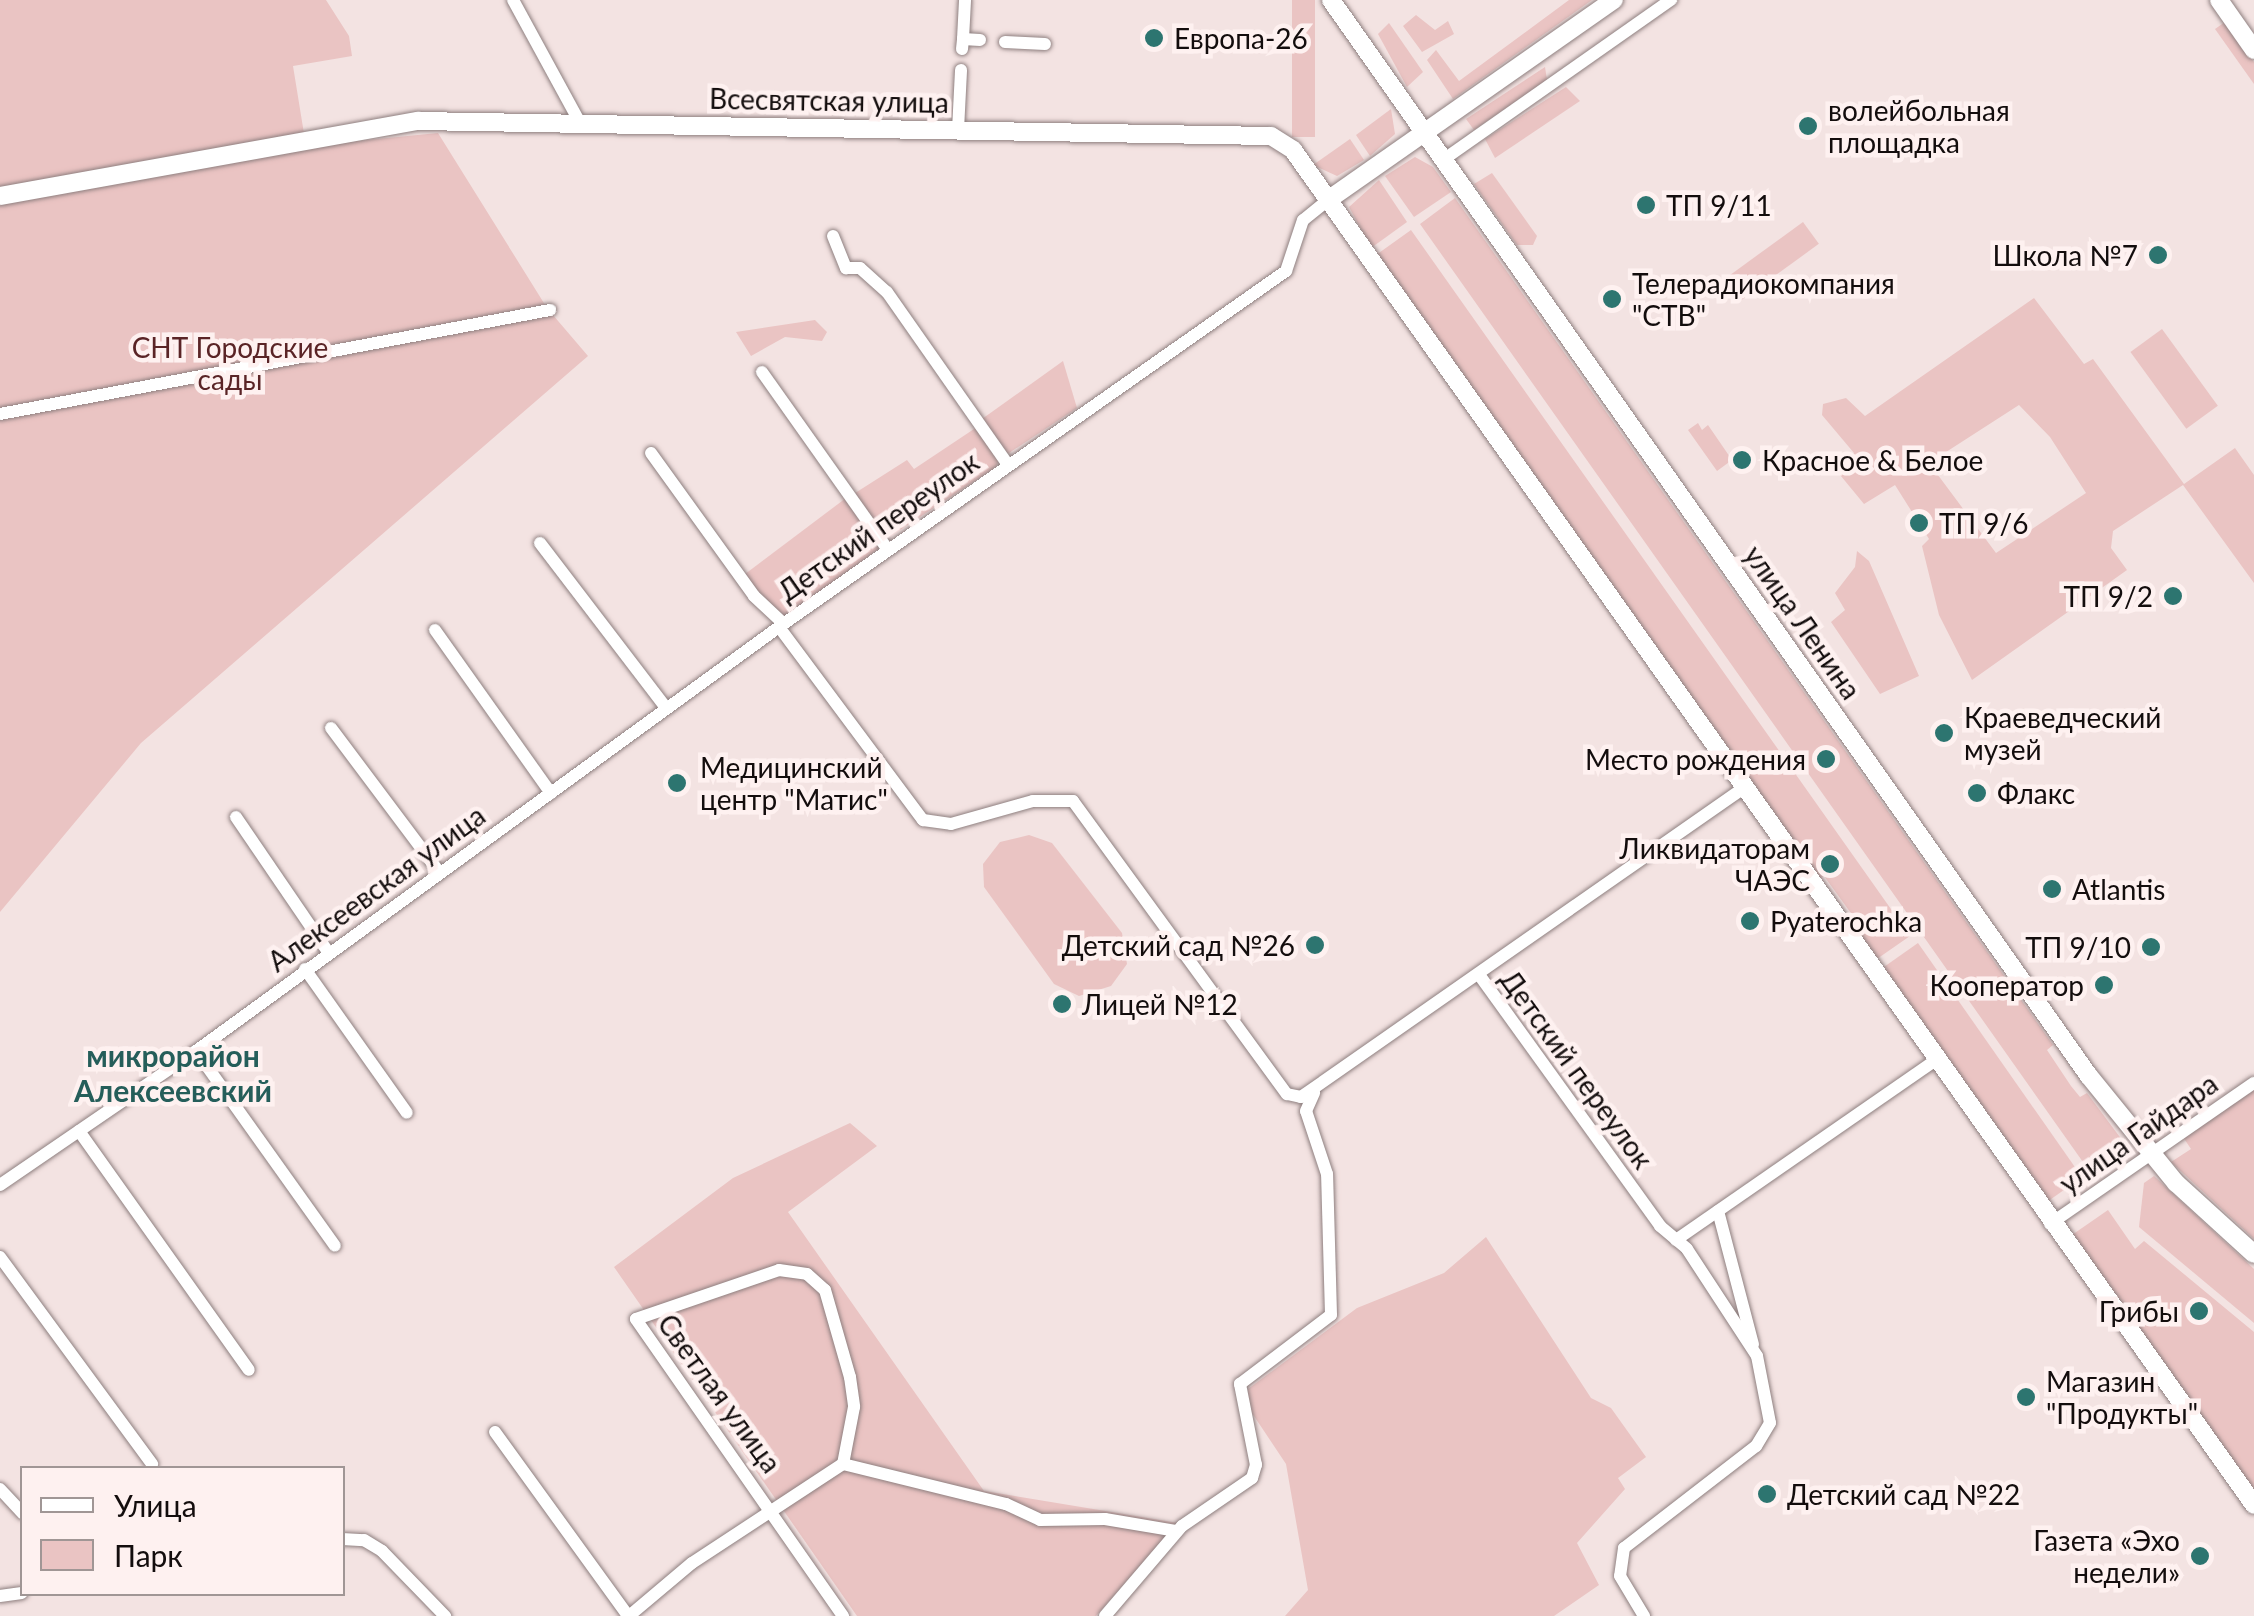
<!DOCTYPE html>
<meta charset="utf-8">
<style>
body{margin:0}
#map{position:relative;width:2254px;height:1616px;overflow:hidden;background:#f3e3e2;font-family:Lato,sans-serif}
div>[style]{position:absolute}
.green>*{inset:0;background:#eac4c3;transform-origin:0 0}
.roads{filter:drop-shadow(0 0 2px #8e7f7f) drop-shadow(0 0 2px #8e7f7f)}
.street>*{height:12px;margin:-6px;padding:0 6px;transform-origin:6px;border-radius:6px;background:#fff}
.secondary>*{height:18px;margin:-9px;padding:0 9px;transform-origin:9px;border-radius:9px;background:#fff}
.dots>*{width:28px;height:28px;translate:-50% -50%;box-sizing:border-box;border:5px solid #fef1f0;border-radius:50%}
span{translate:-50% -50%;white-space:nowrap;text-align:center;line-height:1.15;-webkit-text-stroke:9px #fef1f0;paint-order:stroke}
.poi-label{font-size:28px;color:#130d0d}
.left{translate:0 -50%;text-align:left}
.right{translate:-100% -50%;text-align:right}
.street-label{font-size:28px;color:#130d0d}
.park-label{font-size:28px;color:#5a2426}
.neighbourhood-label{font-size:30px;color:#255e5a;font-weight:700}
.legend{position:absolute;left:20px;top:1466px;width:325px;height:130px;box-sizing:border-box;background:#fef1f0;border:2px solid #a09695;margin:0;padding:12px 18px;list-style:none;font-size:30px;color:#130d0d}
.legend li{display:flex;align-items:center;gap:20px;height:50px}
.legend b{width:50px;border:2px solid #a09695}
</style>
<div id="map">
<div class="green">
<i style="clip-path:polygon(0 0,326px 0,349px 36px,352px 56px,293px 66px,306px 146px,438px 133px,547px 308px,588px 356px,141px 743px,0 912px)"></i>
<i style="left:1292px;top:0;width:23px;height:137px"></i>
<i style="clip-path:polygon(1569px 0,1592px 0,1453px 99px,1427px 60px,1436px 50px,1459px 81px)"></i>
<i style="clip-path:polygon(1416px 15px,1435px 30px,1448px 21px,1454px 34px,1422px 52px,1403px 26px)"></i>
<i style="clip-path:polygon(2225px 22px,2254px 62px,2254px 84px,2215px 29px)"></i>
<i style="clip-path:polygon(1389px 23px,1423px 72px,1407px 87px,1378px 34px)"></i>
<i style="clip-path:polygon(1545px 67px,1547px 80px,1474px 130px,1466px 119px)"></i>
<i style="clip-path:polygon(1566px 87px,1580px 101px,1495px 158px,1485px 139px)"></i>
<i style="clip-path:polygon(1391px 109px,1395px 134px,1370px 156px,1356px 135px)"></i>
<i style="clip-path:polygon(1350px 139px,1364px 160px,1337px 176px,1313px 165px)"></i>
<i style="clip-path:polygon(1415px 157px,1433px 167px,1451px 192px,1414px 217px,1385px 176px)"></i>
<i style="clip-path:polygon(1492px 173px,1537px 236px,1533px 245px,1517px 245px,1474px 184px)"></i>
<i style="clip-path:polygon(1379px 180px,1407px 222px,1371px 248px,1349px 207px)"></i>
<i style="clip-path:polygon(1455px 198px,2053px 1045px,2047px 1050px,2071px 1086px,2080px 1097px,2087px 1093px,2125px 1144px,2090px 1172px,1420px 224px)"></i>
<i style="left:1803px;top:222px;width:27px;height:99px;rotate:54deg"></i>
<i style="clip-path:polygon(1411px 230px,1910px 936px,1874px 961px,1855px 934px,1861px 927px,1824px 876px,1817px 880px,1376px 255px)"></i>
<i style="clip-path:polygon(evenodd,2034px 298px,2084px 364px,2093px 359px,2184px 484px,2235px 448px,2254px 475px,2254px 583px,2183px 485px,2113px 531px,2111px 548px,2127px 570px,1972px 680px,1939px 615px,1922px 546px,1929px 539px,1895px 485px,1864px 504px,1836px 470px,1854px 453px,1822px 415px,1823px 404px,1846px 398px,1865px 416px,2034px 298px,2019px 405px,2050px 437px,2086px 493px,1996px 553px,1929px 463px,2019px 405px)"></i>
<i style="clip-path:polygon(815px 320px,827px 332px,822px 341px,785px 337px,751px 356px,736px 332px)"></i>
<i style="left:2162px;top:329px;width:95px;height:39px;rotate:54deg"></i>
<i style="clip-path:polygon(1063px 361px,1077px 408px,1006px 455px,982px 419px)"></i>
<i style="clip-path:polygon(1698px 423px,1702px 430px,1708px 425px,1732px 460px,1717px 471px,1688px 430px)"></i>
<i style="clip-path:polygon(977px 427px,999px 459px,996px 467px,885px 540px,852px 495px,907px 460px,914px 469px)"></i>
<i style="left:846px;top:498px;width:60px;height:128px;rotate:53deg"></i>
<i style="clip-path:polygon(1857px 551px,1869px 561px,1919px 676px,1880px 694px,1831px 622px,1845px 610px,1835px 593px,1855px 567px)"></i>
<i style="clip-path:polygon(1029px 835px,1052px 843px,1122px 933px,1127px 964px,1111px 986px,1079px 996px,1054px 984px,984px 887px,983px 864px,1000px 842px)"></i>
<i style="left:1918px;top:943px;width:286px;height:46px;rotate:55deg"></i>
<i style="clip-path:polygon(2254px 1089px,2254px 1239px,2171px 1162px,2191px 1149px,2183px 1137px)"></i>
<i style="clip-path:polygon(850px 1123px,877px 1146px,788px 1212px,984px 1491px,1178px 1523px,1096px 1616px,857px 1616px,614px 1267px,733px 1178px)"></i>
<i style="clip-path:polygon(2154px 1176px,2254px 1269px,2254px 1323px,2139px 1227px,2144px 1183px)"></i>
<i style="clip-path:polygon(2108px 1210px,2135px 1249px,2144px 1241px,2254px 1332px,2254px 1495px,2069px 1237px)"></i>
<i style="clip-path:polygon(1486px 1237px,1591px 1398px,1611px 1408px,1646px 1457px,1618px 1478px,1625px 1489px,1577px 1543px,1599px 1585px,1554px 1616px,1285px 1616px,1308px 1590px,1286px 1464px,1248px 1407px,1248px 1389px,1357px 1308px,1444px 1273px)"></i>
</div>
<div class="roads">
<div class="street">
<i style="left:513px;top:0;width:140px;rotate:61.4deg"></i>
<i style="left:963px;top:39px;width:39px;rotate:-87deg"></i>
<i style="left:1005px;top:42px;width:40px;rotate:2.9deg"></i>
<i style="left:962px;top:49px;width:10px;rotate:-84deg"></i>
<i style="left:963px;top:39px;width:17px;rotate:3deg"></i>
<i style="left:958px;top:130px;width:60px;rotate:-87.1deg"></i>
<i style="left:1443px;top:160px;width:279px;rotate:-35.1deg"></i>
<i style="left:1328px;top:200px;width:32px;rotate:141deg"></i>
<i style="left:1303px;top:220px;width:54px;rotate:108.4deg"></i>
<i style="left:1286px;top:271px;width:620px;rotate:144.92deg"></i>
<i style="left:779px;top:627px;width:241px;rotate:53.3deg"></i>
<i style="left:923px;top:820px;width:28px;rotate:8deg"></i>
<i style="left:951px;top:824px;width:85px;rotate:-15.7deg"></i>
<i style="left:1033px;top:801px;width:40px"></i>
<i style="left:1073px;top:801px;width:363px;rotate:53.9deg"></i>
<i style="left:1287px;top:1094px;width:14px;rotate:12deg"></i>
<i style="left:1301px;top:1097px;width:542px;rotate:-34.92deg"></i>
<i style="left:833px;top:236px;width:35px;rotate:68deg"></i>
<i style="left:846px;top:268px;width:14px"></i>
<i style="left:860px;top:268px;width:36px;rotate:42deg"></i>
<i style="left:887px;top:292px;width:211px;rotate:55deg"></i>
<i style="left:762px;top:372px;width:218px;rotate:54.7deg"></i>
<i style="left:0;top:414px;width:560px;rotate:-10.71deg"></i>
<i style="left:651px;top:453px;width:176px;rotate:54.2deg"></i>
<i style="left:754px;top:596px;width:40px;rotate:43deg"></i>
<i style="left:540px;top:543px;width:208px;rotate:52.6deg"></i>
<i style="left:435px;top:630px;width:200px;rotate:54.6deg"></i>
<i style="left:331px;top:728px;width:181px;rotate:53.1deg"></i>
<i style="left:236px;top:817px;width:163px;rotate:55.7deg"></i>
<i style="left:305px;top:969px;width:176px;rotate:54.7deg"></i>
<i style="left:1480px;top:976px;width:308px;rotate:54.2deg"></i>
<i style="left:1660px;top:1226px;width:35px;rotate:40deg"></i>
<i style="left:1687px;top:1249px;width:128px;rotate:56.8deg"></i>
<i style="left:1757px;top:1356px;width:68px;rotate:79deg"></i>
<i style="left:1770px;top:1423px;width:27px;rotate:121deg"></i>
<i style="left:1756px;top:1446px;width:167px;rotate:142.3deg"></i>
<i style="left:1624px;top:1548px;width:28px;rotate:98deg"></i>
<i style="left:1620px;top:1576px;width:47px;rotate:59deg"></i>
<i style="left:196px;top:1051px;width:239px;rotate:54.5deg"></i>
<i style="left:79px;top:1131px;width:293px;rotate:54.6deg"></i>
<i style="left:0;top:1185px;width:237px;rotate:-34.4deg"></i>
<i style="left:196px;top:1051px;width:721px;rotate:-36.03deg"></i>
<i style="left:1718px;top:1211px;width:138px;rotate:75.3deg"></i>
<i style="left:2050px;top:1224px;width:248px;rotate:-34.7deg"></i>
<i style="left:1676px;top:1240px;width:316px;rotate:-34.7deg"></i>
<i style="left:0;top:1257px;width:257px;rotate:53.7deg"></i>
<i style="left:495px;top:1432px;width:227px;rotate:54.1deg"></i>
<i style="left:0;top:1489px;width:33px;rotate:47deg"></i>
<i style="left:342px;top:1539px;width:22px;rotate:3deg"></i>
<i style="left:364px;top:1540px;width:21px;rotate:31deg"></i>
<i style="left:382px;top:1551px;width:91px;rotate:45.9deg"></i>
<i style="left:0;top:1596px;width:22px;rotate:-8deg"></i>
<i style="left:629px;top:1616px;width:82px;rotate:-40.1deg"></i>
<i style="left:692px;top:1563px;width:181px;rotate:-33.3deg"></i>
<i style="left:843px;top:1464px;width:168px;rotate:13.8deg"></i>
<i style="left:1006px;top:1504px;width:38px;rotate:25deg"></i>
<i style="left:1040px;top:1520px;width:65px;rotate:-0.9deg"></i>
<i style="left:1105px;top:1519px;width:73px;rotate:9.5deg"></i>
<i style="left:843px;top:1616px;width:362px;rotate:-124.9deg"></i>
<i style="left:636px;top:1319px;width:151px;rotate:-18.9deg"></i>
<i style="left:779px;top:1270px;width:28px;rotate:8deg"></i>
<i style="left:807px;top:1274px;width:24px;rotate:42deg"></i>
<i style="left:825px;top:1290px;width:91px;rotate:74deg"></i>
<i style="left:850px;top:1377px;width:30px;rotate:82deg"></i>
<i style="left:854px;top:1407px;width:58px;rotate:100.9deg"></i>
<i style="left:1105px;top:1616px;width:118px;rotate:-49.5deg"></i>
<i style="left:1182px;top:1526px;width:85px;rotate:-34.4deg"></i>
<i style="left:1252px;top:1478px;width:14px;rotate:-73deg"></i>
<i style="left:1256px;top:1465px;width:83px;rotate:-101.2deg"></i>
<i style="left:1240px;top:1384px;width:114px;rotate:-37.2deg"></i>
<i style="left:1331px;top:1315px;width:141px;rotate:-91.6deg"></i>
<i style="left:1327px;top:1174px;width:66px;rotate:-108.4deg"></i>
<i style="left:1306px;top:1111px;width:20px;rotate:-66deg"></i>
</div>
<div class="secondary">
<i style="left:1331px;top:0;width:1316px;rotate:54.84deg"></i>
<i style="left:2089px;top:1076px;width:138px;rotate:50.9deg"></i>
<i style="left:2176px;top:1183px;width:105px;rotate:42.3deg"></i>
<i style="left:2219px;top:0;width:61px;rotate:55deg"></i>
<i style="left:0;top:196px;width:425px;rotate:-10.2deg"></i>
<i style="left:418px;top:121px;width:853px;rotate:1.01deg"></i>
<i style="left:1271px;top:136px;width:26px;rotate:32deg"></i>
<i style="left:1293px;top:150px;width:1661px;rotate:54.65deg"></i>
<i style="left:1328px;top:200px;width:349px;rotate:-35deg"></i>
</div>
</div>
<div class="dots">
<i style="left:1154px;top:38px;background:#2d7570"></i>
<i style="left:1808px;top:126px;background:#2d7570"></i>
<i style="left:1646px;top:205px;background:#2d7570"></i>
<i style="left:2158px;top:255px;background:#2d7570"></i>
<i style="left:1612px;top:299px;background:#2d7570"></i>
<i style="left:1742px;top:460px;background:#2d7570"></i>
<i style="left:1919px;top:523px;background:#2d7570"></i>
<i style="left:2173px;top:596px;background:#2d7570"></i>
<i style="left:1944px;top:733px;background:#2d7570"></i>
<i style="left:1826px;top:759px;background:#2d7570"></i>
<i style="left:677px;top:783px;background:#2d7570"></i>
<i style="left:1977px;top:793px;background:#2d7570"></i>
<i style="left:1830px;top:864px;background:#2d7570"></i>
<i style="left:2052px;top:889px;background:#2d7570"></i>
<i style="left:1750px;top:921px;background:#2d7570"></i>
<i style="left:1315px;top:945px;background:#2d7570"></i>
<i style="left:2151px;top:947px;background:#2d7570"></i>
<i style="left:2104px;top:985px;background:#2d7570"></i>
<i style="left:1062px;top:1004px;background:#2d7570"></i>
<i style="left:2199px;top:1311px;background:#2d7570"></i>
<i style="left:2026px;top:1397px;background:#2d7570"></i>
<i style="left:1767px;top:1494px;background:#2d7570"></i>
<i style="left:2200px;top:1556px;background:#2d7570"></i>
</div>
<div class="poi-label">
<span class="left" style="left:1174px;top:38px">Европа-26</span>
<span class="left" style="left:1828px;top:126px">волейбольная<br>площадка</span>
<span class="left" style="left:1666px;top:205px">ТП 9/11</span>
<span class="right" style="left:2138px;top:255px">Школа №7</span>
<span class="left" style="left:1632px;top:299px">Телерадиокомпания<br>"СТВ"</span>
<span class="left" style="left:1762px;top:460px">Красное &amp; Белое</span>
<span class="left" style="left:1939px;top:523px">ТП 9/6</span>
<span class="right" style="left:2153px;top:596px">ТП 9/2</span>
<span class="left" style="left:1964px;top:733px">Краеведческий<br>музей</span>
<span class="right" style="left:1806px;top:759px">Место рождения</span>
<span class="left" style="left:700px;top:783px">Медицинский<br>центр "Матис"</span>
<span class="left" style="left:1997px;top:793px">Флакс</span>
<span class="right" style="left:1810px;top:864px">Ликвидаторам<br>ЧАЭС</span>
<span class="left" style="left:2072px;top:889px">Atlantis</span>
<span class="left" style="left:1770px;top:921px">Pyaterochka</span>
<span class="right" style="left:1295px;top:945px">Детский сад №26</span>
<span class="right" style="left:2131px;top:947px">ТП 9/10</span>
<span class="right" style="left:2084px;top:985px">Кооператор</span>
<span class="left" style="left:1082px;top:1004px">Лицей №12</span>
<span class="right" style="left:2179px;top:1311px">Грибы</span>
<span class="left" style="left:2046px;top:1397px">Магазин<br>"Продукты"</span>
<span class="left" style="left:1787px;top:1494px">Детский сад №22</span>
<span class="right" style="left:2180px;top:1556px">Газета «Эхо<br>недели»</span>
</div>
<div class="street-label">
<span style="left:829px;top:100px;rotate:1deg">Всесвятская улица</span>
<span style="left:878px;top:526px;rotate:-35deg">Детский переулок</span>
<span style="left:1803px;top:622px;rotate:55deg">улица Ленина</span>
<span style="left:376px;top:888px;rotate:-36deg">Алексеевская улица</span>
<span style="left:1577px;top:1069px;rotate:54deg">Детский переулок</span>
<span style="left:2138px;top:1133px;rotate:-35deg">улица Гайдара</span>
<span style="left:720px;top:1393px;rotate:54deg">Светлая улица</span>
</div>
<div class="park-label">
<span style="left:230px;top:363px">СНТ Городские<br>сады</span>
</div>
<div class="neighbourhood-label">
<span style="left:173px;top:1072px">микрорайон<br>Алексеевский</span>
</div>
<ul class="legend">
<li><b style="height:12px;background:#fff"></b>Улица</li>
<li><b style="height:28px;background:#eac4c3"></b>Парк</li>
</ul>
</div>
